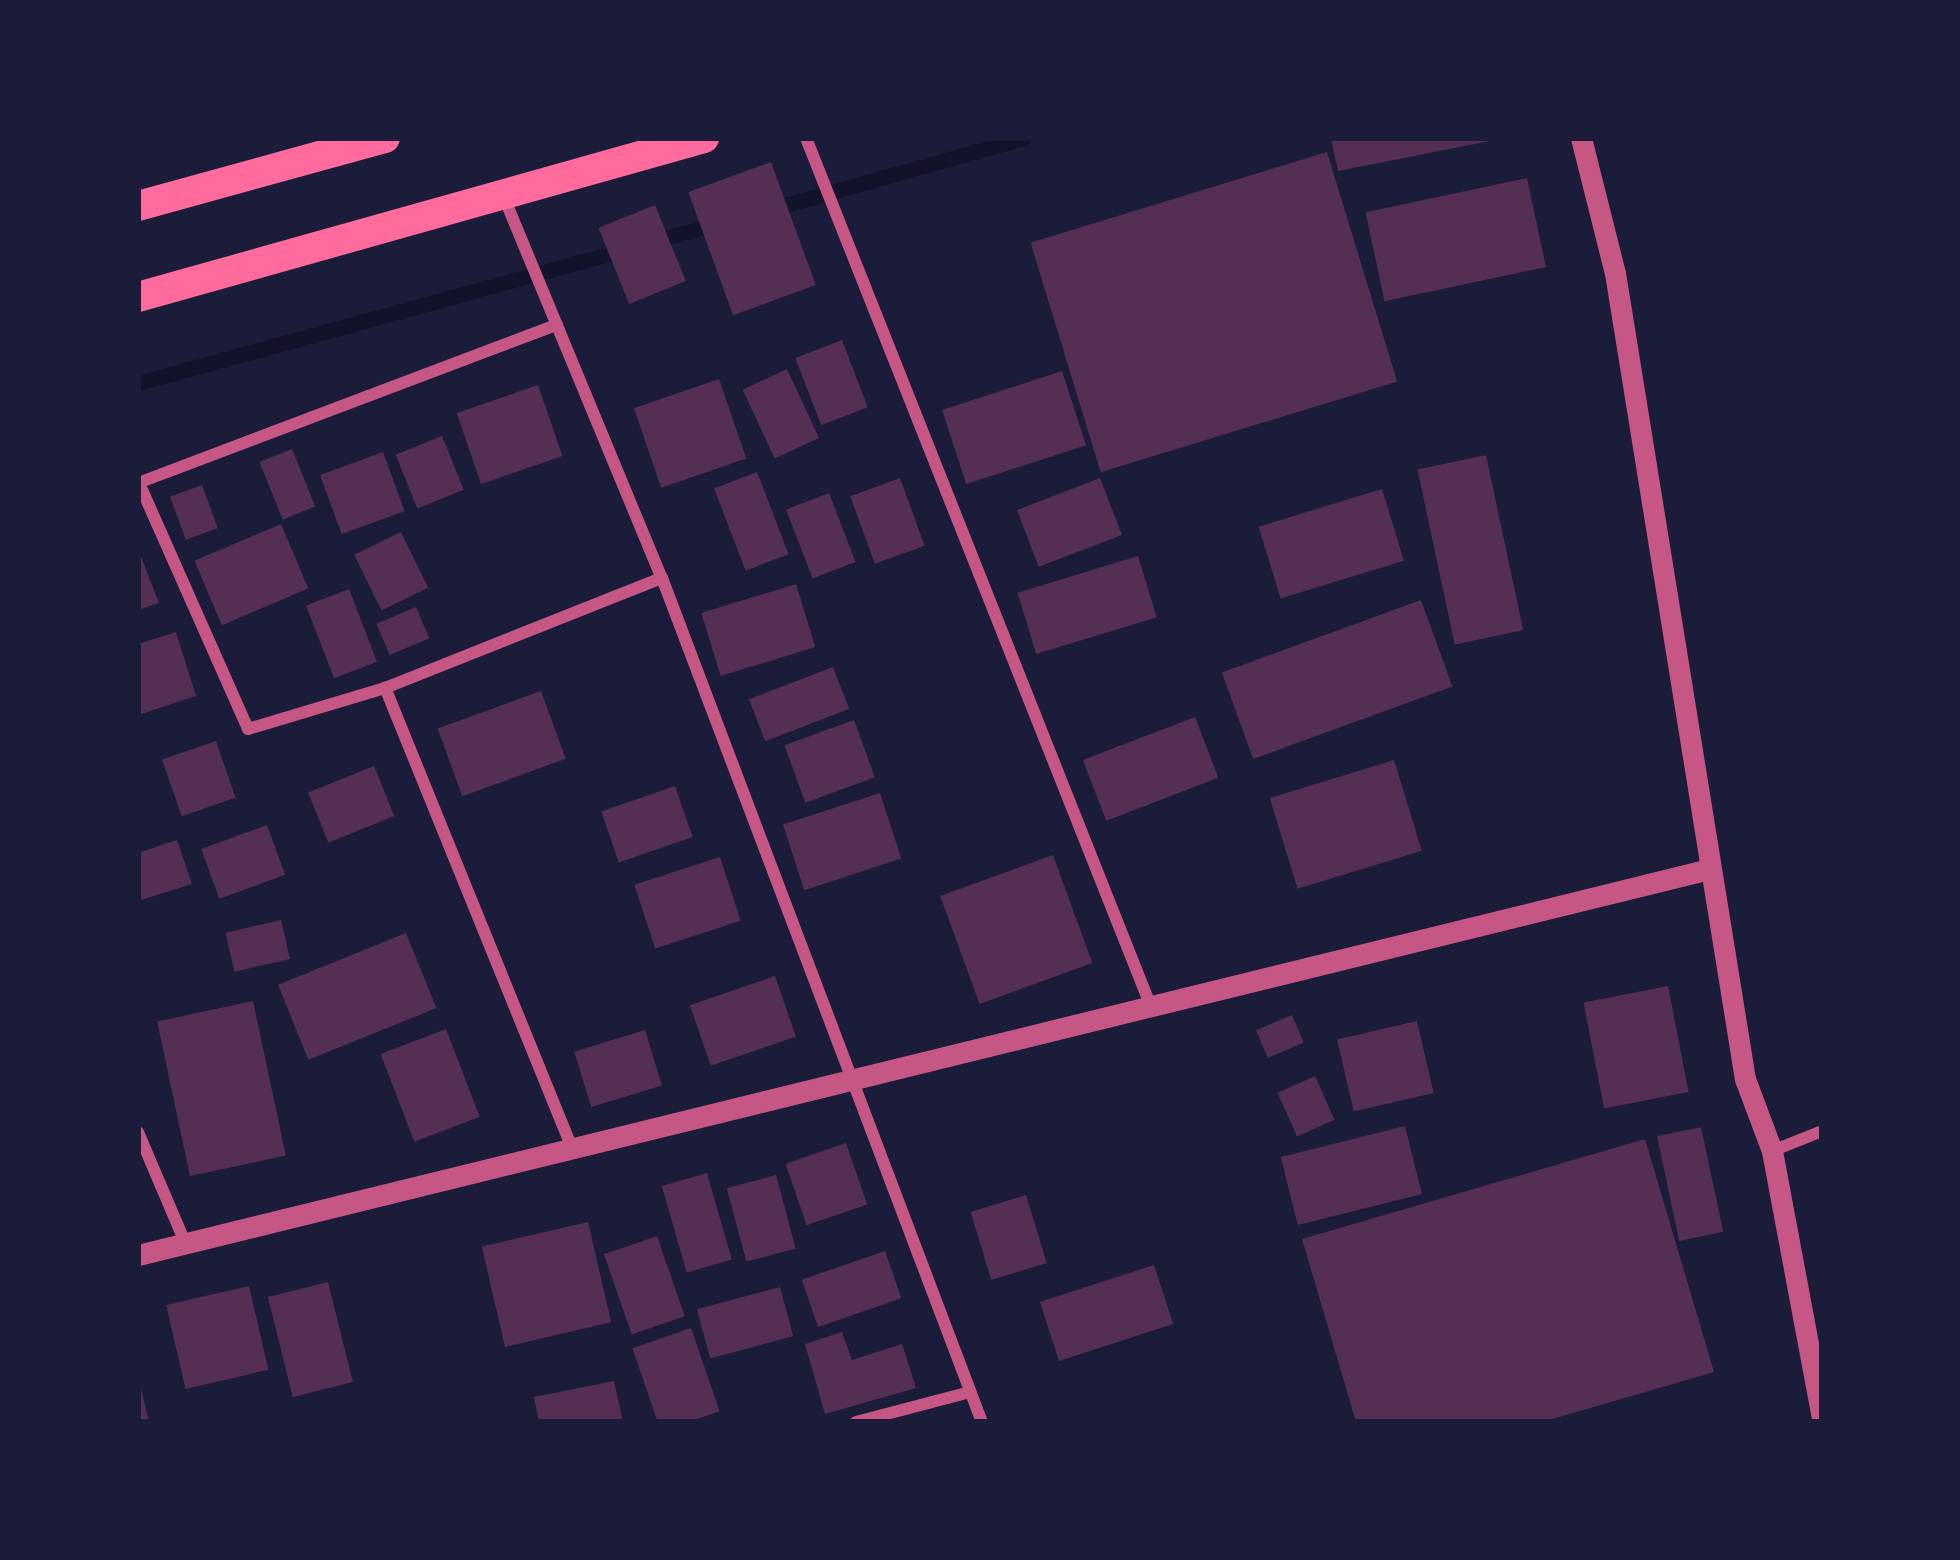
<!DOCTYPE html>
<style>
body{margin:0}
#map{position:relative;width:1960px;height:1560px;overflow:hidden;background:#1b1b3a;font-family:"Space Grotesk",sans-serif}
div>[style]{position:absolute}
.stream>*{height:15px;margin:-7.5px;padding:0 7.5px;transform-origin:7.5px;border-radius:7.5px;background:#12122b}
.building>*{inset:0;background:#542f53;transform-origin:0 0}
.minor>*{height:12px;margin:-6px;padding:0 6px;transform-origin:6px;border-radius:6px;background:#c65784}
.tertiary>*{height:21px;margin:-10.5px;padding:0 10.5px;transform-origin:10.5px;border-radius:10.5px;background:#c65784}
.primary>*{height:30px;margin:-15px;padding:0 15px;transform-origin:15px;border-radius:15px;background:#ff6b9d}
span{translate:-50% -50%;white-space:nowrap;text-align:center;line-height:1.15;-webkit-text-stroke:9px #1b1b3a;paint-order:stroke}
.frame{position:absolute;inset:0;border:141px solid #1b1b3a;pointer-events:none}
</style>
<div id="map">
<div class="stream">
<i style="left:771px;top:209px;width:263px;rotate:-15.7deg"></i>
<i style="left:650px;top:242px;width:72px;rotate:-15.4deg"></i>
<i style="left:138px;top:383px;width:507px;rotate:-15.32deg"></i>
</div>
<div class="building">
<i style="clip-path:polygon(1331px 138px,1495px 138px,1495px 140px,1338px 171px)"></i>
<i style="left:1327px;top:152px;width:240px;height:310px;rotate:73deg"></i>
<i style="left:771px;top:162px;width:131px;height:88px;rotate:70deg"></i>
<i style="left:1527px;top:178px;width:91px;height:165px;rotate:78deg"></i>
<i style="left:655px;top:205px;width:82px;height:61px;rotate:68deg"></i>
<i style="left:842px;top:340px;width:72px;height:50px;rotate:69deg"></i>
<i style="left:787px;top:369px;width:76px;height:49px;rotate:65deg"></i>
<i style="left:1062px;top:371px;width:78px;height:126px;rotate:72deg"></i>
<i style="left:719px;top:379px;width:84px;height:90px;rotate:71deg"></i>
<i style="left:538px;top:385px;width:75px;height:86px;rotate:71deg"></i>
<i style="left:442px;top:436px;width:58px;height:50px;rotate:68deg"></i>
<i style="left:292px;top:449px;width:62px;height:35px;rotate:68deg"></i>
<i style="left:383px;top:452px;width:63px;height:67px;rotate:70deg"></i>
<i style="left:1486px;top:455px;width:179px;height:70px;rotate:78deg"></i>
<i style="left:757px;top:472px;width:88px;height:46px;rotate:69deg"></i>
<i style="left:900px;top:478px;width:72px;height:53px;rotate:70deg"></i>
<i style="left:1100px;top:478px;width:61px;height:89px;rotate:69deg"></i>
<i style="left:202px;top:485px;width:46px;height:34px;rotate:70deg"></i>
<i style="left:1382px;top:489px;width:75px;height:129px;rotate:73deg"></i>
<i style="left:829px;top:493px;width:74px;height:46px;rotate:69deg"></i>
<i style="left:281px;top:524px;width:70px;height:94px;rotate:67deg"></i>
<i style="left:401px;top:532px;width:62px;height:52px;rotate:64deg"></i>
<i style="clip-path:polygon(138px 549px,159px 603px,138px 610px)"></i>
<i style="left:1138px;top:556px;width:64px;height:126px;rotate:73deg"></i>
<i style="left:796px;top:584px;width:66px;height:99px;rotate:73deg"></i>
<i style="left:349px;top:589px;width:78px;height:46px;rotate:69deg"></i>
<i style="left:1421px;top:600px;width:92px;height:212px;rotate:70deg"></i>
<i style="left:416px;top:607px;width:34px;height:43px;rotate:67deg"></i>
<i style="clip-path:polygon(176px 632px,196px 696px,138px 715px,138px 644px)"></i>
<i style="left:833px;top:667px;width:45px;height:90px;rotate:69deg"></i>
<i style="left:541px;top:691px;width:72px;height:110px;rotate:70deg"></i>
<i style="left:1195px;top:717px;width:65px;height:120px;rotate:69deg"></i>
<i style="left:854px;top:720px;width:61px;height:74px;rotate:70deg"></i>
<i style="left:216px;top:741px;width:60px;height:57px;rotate:71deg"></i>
<i style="left:1394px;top:760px;width:95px;height:130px;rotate:73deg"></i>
<i style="left:374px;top:766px;width:54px;height:71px;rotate:68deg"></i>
<i style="left:675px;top:786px;width:54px;height:78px;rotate:71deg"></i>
<i style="left:880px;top:793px;width:69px;height:102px;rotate:72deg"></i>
<i style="left:267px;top:825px;width:53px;height:70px;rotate:70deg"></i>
<i style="clip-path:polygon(177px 840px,192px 884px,138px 901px,138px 853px)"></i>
<i style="left:1053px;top:855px;width:115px;height:120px;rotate:70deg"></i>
<i style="left:720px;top:857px;width:67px;height:90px;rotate:72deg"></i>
<i style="left:281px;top:920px;width:40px;height:57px;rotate:77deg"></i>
<i style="left:406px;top:933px;width:81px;height:138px;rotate:68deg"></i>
<i style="left:775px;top:976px;width:64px;height:90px;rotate:71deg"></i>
<i style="left:1668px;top:986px;width:108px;height:86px;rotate:79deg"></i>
<i style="left:253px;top:1001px;width:158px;height:98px;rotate:78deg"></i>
<i style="left:1292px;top:1015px;width:30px;height:39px;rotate:67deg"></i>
<i style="left:1417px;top:1021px;width:74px;height:82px;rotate:77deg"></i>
<i style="left:446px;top:1029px;width:94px;height:70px;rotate:69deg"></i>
<i style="left:645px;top:1030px;width:58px;height:74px;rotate:73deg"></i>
<i style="left:1315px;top:1076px;width:48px;height:41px;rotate:66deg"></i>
<i style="left:1405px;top:1126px;width:70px;height:128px;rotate:76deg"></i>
<i style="left:1701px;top:1127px;width:107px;height:45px;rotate:78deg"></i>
<i style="clip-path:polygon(1645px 1139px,1714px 1372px,1542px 1422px,1356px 1422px,1302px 1239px)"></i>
<i style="left:846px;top:1143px;width:65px;height:64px;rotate:71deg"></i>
<i style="left:707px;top:1173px;width:90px;height:47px;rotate:74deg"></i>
<i style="left:776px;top:1175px;width:76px;height:51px;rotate:75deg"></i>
<i style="left:1026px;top:1195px;width:71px;height:58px;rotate:73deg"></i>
<i style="left:588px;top:1222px;width:103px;height:109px;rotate:77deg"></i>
<i style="left:657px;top:1236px;width:85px;height:56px;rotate:71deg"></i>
<i style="left:885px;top:1251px;width:50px;height:88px;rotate:71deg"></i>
<i style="left:1154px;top:1265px;width:62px;height:120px;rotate:72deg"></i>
<i style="left:328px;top:1282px;width:103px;height:62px;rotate:76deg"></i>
<i style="left:249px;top:1286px;width:86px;height:85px;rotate:77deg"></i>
<i style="left:780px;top:1287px;width:51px;height:86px;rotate:75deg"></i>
<i style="left:691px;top:1328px;width:88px;height:62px;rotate:71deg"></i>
<i style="clip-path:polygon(842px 1332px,852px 1360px,902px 1344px,916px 1388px,825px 1414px,805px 1344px)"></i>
<i style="clip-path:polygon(614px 1381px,623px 1422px,539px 1422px,534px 1397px)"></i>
<i style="clip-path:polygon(138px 1384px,140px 1384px,149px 1422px,138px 1422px)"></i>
</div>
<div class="minor">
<i style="left:806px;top:138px;width:926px;rotate:68.34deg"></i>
<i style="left:503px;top:195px;width:415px;rotate:67.5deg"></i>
<i style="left:662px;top:578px;width:903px;rotate:69.24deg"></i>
<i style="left:138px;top:483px;width:448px;rotate:-20.7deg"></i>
<i style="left:139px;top:483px;width:269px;rotate:66.1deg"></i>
<i style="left:248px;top:729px;width:143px;rotate:-16.7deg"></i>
<i style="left:138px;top:1132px;width:120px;rotate:66.9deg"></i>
<i style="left:572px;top:1148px;width:497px;rotate:-112.1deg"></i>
<i style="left:385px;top:688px;width:298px;rotate:-21.7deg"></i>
<i style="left:1772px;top:1151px;width:54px;rotate:-21.8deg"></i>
<i style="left:856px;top:1422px;width:118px;rotate:-14.7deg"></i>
</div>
<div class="tertiary">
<i style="left:1581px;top:138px;width:139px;rotate:75.9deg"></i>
<i style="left:1615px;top:273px;width:816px;rotate:80.84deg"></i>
<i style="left:1745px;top:1079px;width:77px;rotate:69.4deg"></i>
<i style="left:1772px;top:1151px;width:272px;rotate:79.4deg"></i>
<i style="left:138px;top:1255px;width:1619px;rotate:-13.8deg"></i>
</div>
<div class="primary">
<i style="left:138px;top:206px;width:256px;rotate:-15.4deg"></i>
<i style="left:138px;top:297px;width:588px;rotate:-15.69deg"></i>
</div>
<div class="frame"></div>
</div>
